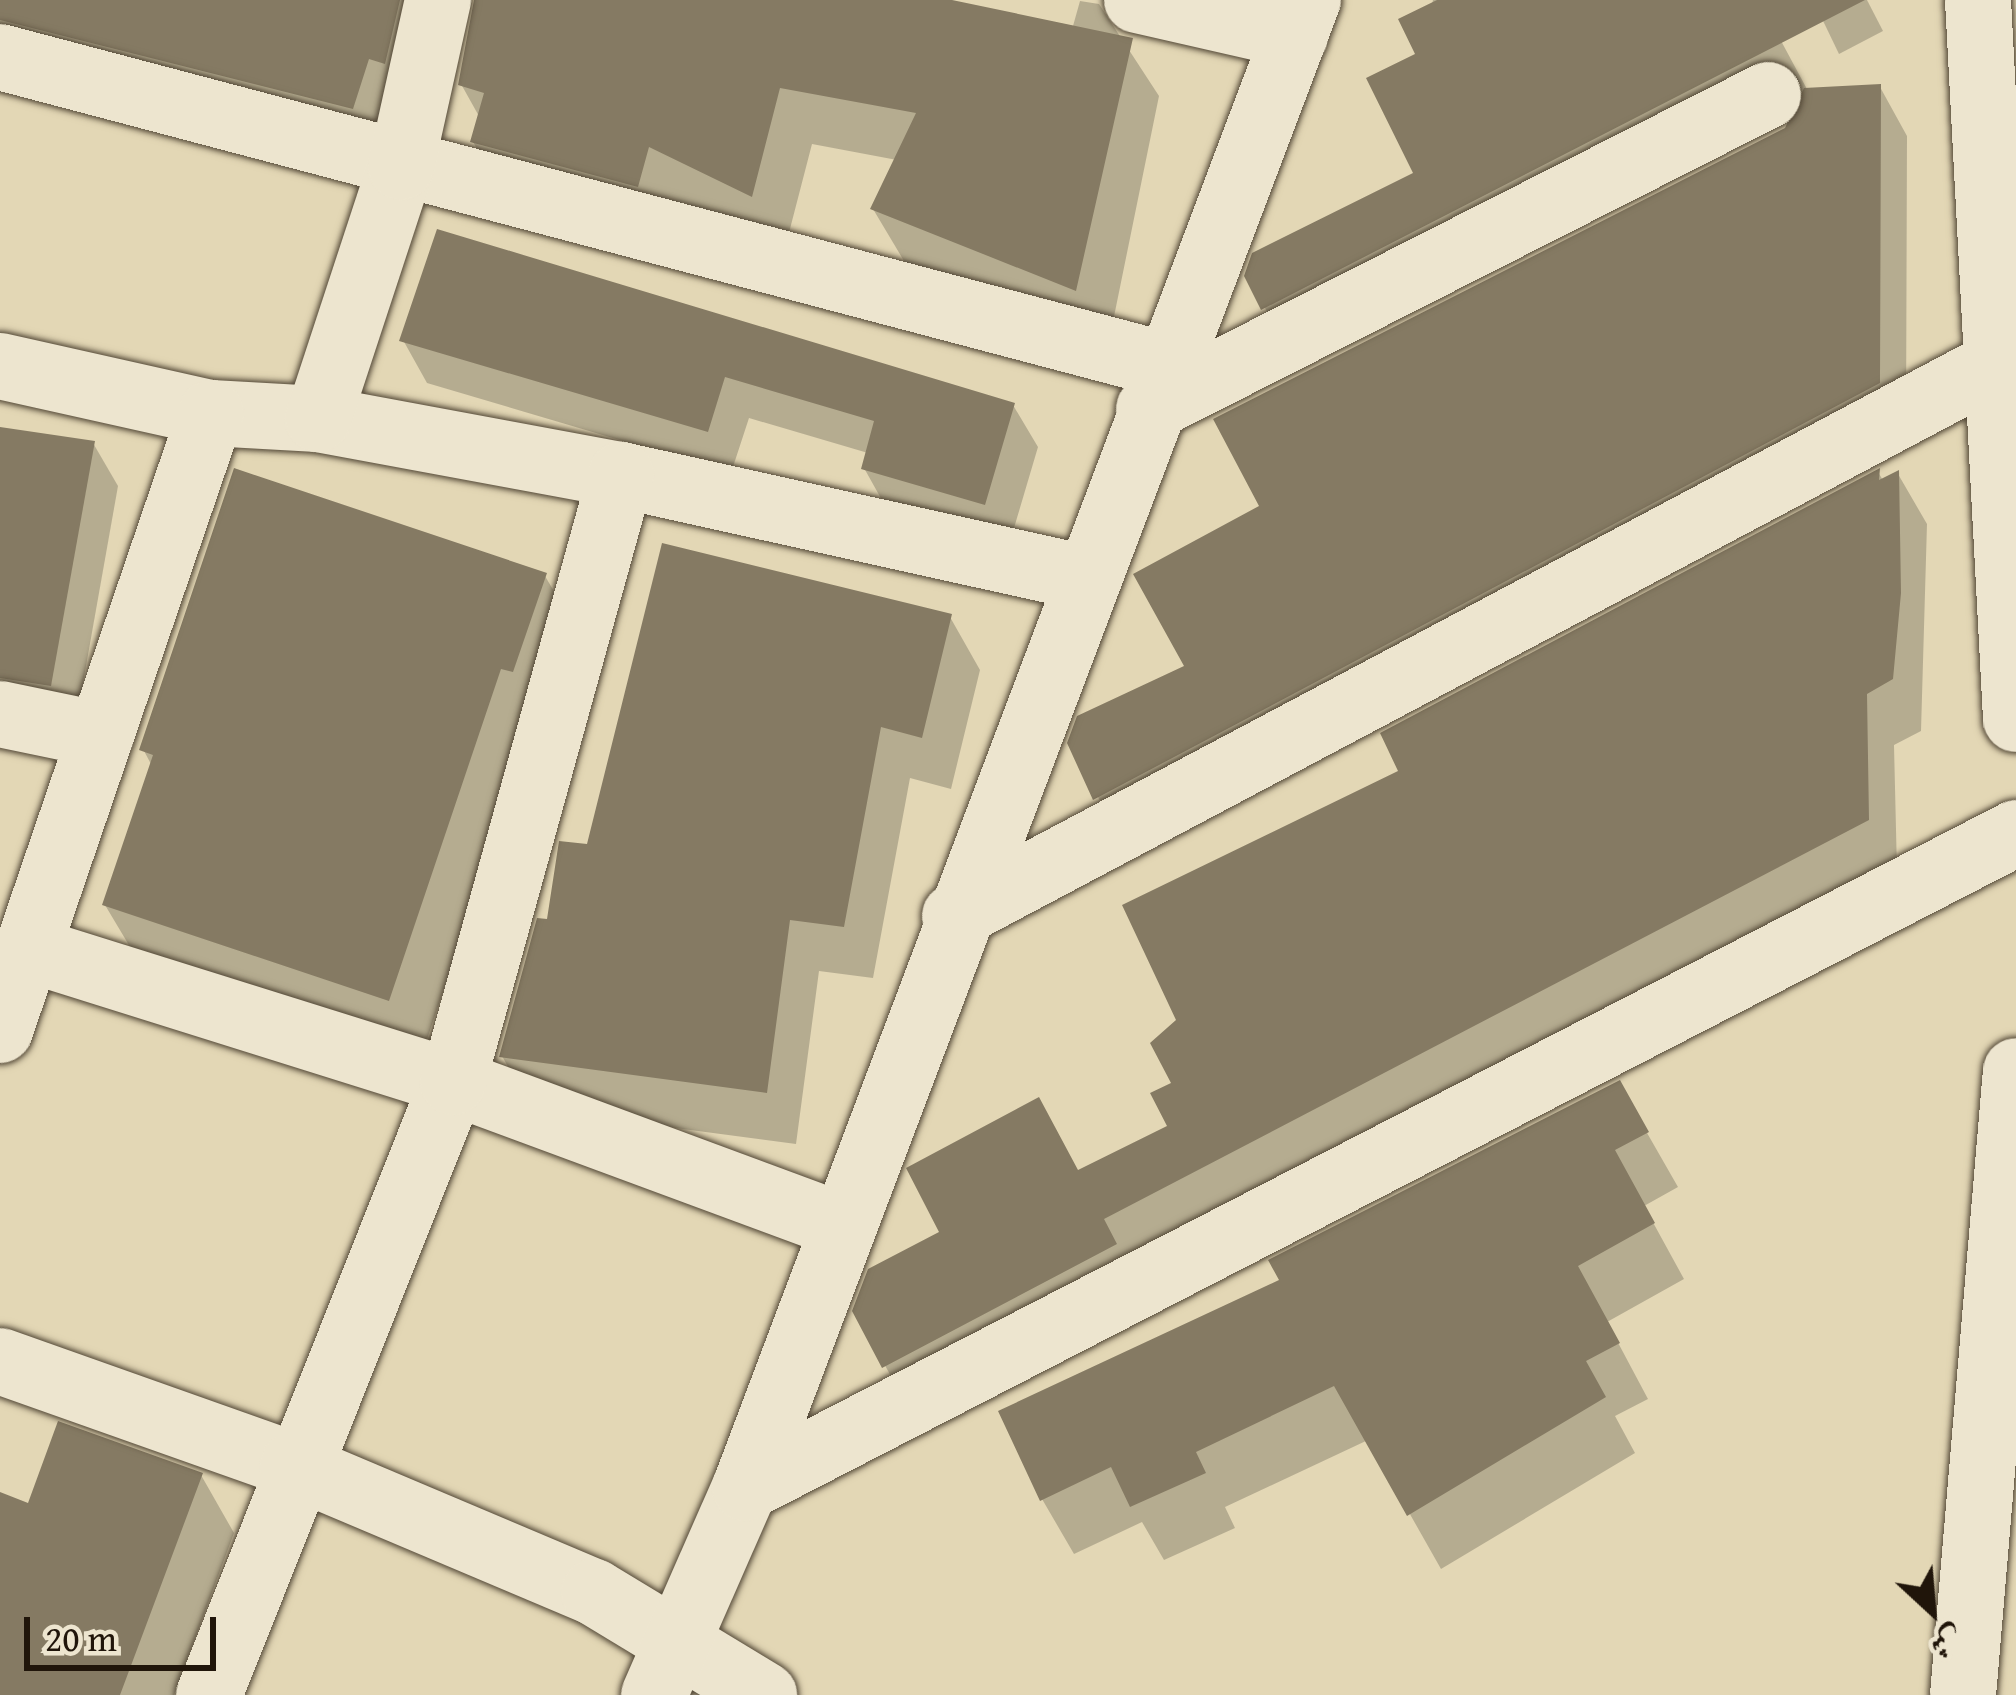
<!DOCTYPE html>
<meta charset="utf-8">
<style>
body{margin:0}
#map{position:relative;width:2016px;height:1695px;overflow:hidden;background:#e3d7b5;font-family:"Gentium Book Plus",Amiri,serif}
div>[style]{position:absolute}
.shadow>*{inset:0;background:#0003}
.building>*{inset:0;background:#857a63}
.roads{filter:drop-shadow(0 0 3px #514635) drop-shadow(0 0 3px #514635)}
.minor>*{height:66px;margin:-33px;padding:0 33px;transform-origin:33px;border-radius:33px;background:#ede5cf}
.tertiary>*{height:66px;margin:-33px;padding:0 33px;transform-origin:33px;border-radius:33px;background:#ede5cf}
.secondary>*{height:66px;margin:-33px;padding:0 33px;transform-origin:33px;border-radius:33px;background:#ede5cf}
span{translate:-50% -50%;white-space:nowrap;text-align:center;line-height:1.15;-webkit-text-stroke:12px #ede5cf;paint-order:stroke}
.north{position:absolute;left:1872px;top:1551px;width:120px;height:120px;-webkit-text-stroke:9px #ede5cf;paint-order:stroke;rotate:154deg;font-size:33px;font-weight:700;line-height:48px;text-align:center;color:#20150a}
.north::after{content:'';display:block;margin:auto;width:42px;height:54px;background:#20150a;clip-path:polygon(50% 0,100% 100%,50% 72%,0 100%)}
.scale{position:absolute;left:24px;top:1617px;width:192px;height:54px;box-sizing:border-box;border:6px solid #20150a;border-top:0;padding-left:15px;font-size:36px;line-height:42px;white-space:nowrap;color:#20150a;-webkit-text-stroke:9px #ede5cf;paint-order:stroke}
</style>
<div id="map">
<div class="shadow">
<i style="clip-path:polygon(0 0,419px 0,378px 152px,0 56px)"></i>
<i style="clip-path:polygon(479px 0,943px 0,1073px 26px,1080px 1px,1099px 4px,1159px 96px,1108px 346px,907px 266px,873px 209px,897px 160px,812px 144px,784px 252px,682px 202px,670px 243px,507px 199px,473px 142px,480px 118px,461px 84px)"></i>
<i style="clip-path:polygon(1433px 0,1759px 0,1808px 91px,1880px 87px,1907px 136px,1906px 432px,1124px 847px,1070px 743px,1188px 668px,1263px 507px,1787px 131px,1802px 99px,1293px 359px,1247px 275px,1418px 174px,1419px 56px)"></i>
<i style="clip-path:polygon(1813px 0,1867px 0,1883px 31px,1839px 54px)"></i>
<i style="clip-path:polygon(403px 340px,1013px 405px,1038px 447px,1009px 545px,888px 511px,864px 468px,868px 453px,749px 418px,731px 473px,427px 383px)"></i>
<i style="clip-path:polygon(0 430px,93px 443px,118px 486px,75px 728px,0 721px)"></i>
<i style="clip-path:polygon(1878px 472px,1884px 482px,1898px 474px,1927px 524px,1921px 731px,1894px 745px,1897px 871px,914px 1418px,855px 1311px,1171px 1127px,1180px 1021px,1402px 772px)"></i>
<i style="clip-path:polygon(545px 576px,579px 634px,533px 725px,421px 1057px,139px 962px,105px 905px,152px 766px,143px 749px)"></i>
<i style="clip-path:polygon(950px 617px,980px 670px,951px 789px,910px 778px,873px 978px,819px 971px,796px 1144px,532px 1109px,502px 1056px,589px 848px)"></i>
<i style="clip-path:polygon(1619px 1084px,1678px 1187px,1644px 1206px,1684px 1279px,1607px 1322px,1648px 1399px,1615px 1416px,1635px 1453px,1441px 1569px,1368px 1440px,1225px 1507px,1235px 1528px,1164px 1560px,1142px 1522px,1074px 1554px,1042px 1499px,1283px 1281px)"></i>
<i style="clip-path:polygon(201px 1475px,234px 1533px,174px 1695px,0 1695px,0 1496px,30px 1507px)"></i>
</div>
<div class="building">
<i style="clip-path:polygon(0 0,400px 0,385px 64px,369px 59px,353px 109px,0 20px)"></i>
<i style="clip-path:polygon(474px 0,952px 0,1133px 38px,1076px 291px,870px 209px,916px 113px,780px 88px,752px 197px,649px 147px,638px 187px,470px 142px,484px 93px,458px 85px)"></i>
<i style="clip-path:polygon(1437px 0,1865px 0,1261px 310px,1244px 276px,1252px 253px,1413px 173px,1366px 78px,1415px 54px,1398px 19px)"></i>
<i style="clip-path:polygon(1881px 84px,1880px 383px,1093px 800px,1067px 743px,1077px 716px,1184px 666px,1133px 574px,1259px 506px,1213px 419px,1785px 128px,1804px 88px)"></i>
<i style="clip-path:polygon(437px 229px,1015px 403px,985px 505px,861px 469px,874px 421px,725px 377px,708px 432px,399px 341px)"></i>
<i style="clip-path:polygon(0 427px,95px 441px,51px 686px,0 678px)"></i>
<i style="clip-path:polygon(234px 468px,547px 573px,513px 672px,501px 669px,389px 1001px,102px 905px,153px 755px,139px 750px)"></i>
<i style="clip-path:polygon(1880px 468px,1879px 480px,1899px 470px,1901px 593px,1893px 679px,1867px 694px,1869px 820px,1104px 1219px,1117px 1244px,882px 1368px,852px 1311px,868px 1269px,939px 1232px,906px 1168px,1039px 1097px,1078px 1170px,1167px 1126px,1150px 1093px,1171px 1083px,1150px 1043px,1176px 1020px,1122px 905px,1398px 771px,1380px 733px)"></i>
<i style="clip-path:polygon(662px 543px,952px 614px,922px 738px,881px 727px,844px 927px,790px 920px,767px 1093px,499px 1057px,537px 918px,547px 919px,559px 841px,587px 844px)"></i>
<i style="clip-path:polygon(1620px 1080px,1649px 1132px,1615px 1150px,1655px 1223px,1578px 1266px,1620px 1343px,1586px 1361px,1606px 1397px,1407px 1516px,1334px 1386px,1196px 1452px,1206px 1473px,1130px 1507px,1111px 1467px,1040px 1501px,998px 1411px,1279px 1280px,1268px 1260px)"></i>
<i style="clip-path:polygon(58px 1421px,203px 1473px,120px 1695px,0 1695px,0 1492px,28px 1503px)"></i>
</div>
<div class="roads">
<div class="minor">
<i style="left:1137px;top:0;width:162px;rotate:12.8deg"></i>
<i style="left:0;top:57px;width:1206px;rotate:14.8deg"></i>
<i style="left:0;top:366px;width:216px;rotate:12.6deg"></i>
<i style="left:211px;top:413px;width:107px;rotate:3.2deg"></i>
<i style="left:318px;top:419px;width:308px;rotate:10.5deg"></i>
<i style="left:621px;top:475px;width:474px;rotate:12.5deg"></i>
<i style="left:1149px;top:409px;width:694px;rotate:-26.9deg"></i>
<i style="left:318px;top:419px;width:265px;rotate:-71.8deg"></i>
<i style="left:401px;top:167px;width:171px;rotate:-77.5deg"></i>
<i style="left:0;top:714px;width:103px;rotate:11.7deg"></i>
<i style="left:955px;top:916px;width:1183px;rotate:-27.93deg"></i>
<i style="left:28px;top:949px;width:445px;rotate:17.4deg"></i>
<i style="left:453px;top:1082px;width:412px;rotate:20.3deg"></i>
<i style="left:0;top:1030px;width:652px;rotate:-71.12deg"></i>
<i style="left:0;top:1361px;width:311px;rotate:19.5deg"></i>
<i style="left:293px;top:1465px;width:327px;rotate:22.9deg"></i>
<i style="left:594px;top:1592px;width:199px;rotate:31.2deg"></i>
<i style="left:745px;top:1488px;width:1430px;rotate:-27.26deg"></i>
<i style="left:209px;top:1695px;width:660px;rotate:-68.3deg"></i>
<i style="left:453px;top:1082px;width:630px;rotate:-74.53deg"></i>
</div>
<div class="tertiary">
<i style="left:654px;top:1695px;width:226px;rotate:-66.3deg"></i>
<i style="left:745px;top:1488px;width:1591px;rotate:-69.28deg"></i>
</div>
<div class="secondary">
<i style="left:1978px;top:0;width:720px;rotate:86.97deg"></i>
<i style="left:1963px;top:1695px;width:626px;rotate:-85.15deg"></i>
</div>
</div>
<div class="north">ش</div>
<div class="scale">20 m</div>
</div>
